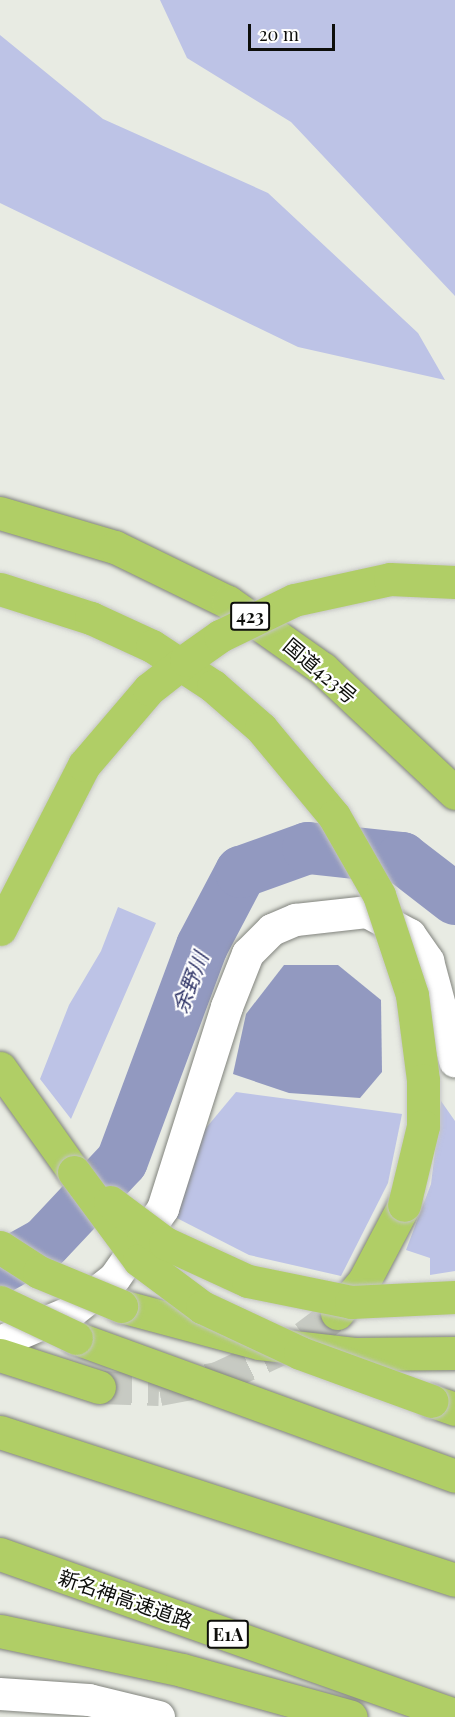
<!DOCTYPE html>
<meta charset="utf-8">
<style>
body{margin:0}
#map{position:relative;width:455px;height:1717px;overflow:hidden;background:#e8ebe3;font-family:"Playfair Display","Noto Sans JP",serif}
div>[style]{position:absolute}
.green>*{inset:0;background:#bdc3e6}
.water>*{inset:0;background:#9299c0}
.river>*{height:52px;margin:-26px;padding:0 26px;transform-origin:26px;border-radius:26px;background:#9299c0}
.highway-tunnel>*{height:33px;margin-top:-16.5px;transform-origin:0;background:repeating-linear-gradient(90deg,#c7cac3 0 33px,transparent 0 49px)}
.roads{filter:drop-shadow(0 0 2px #81837d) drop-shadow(0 0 2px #81837d)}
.minor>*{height:32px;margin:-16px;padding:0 16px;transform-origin:16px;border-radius:16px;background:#fff}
.highway>*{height:33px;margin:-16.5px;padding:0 16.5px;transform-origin:16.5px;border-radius:16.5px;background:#b0ce66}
.bridges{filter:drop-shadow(0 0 2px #c5c5c4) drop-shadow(0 0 2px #c5c5c4)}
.highway-bridge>*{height:33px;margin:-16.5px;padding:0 16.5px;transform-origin:16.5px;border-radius:16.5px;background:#b0ce66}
span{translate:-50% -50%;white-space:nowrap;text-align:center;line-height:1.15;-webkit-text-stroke:4.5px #fff;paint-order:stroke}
.shield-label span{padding:2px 4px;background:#fff;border:2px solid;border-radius:4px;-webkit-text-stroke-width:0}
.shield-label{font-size:18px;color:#0d0e0b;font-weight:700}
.street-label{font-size:20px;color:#0d0e0b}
.water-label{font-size:21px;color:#2f3467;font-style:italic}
.scale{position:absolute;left:248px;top:24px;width:87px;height:27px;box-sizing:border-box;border:3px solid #0d0e0b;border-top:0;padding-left:8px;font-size:18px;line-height:21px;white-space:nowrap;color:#0d0e0b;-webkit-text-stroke:4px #fff;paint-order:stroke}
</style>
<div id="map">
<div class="green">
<i style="clip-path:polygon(160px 0,455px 0,455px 296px,291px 122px,187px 58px)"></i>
<i style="clip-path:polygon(0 35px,103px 119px,268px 193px,418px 333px,445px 380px,298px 347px,0 203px)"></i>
<i style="clip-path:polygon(118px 907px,156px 923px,71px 1119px,40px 1079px,69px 1005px,101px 951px)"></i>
<i style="clip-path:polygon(236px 1092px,402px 1114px,388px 1183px,341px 1276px,249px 1255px,165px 1212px,186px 1152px)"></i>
<i style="clip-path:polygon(441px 1101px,455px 1121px,455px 1271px,430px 1275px,430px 1258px,406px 1250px,431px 1184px)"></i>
</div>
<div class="water">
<i style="clip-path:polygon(284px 965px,338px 965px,381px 1000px,382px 1072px,360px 1098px,289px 1093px,233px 1074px,246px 1014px)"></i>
</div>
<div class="river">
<i style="left:0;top:1268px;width:51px;rotate:-29.1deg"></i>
<i style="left:45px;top:1243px;width:112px;rotate:-46.8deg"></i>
<i style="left:122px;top:1161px;width:229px;rotate:-69.6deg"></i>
<i style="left:202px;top:946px;width:84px;rotate:-62.2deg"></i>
<i style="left:241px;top:872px;width:71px;rotate:-19.7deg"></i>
<i style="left:308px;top:848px;width:95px;rotate:6.1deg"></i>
<i style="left:402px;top:858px;width:67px;rotate:37.7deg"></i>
</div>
<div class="highway-tunnel">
<i style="left:99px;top:1387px;width:60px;rotate:1.9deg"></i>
<i style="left:159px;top:1389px;width:60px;rotate:-10.6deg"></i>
<i style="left:218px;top:1378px;width:96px;rotate:-25.2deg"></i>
<i style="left:305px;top:1337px;width:40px;rotate:-37deg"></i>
</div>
<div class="roads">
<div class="minor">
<i style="left:0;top:1342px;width:79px;rotate:-23deg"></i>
<i style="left:73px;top:1311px;width:53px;rotate:-38.2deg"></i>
<i style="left:115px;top:1278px;width:84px;rotate:-55.2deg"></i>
<i style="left:163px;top:1209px;width:212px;rotate:-72.4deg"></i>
<i style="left:227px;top:1007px;width:57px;rotate:-68.4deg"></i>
<i style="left:248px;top:954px;width:34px;rotate:-45deg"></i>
<i style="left:272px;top:930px;width:26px;rotate:-23deg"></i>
<i style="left:296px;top:920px;width:71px;rotate:-6.4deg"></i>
<i style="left:367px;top:912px;width:49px;rotate:28.1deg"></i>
<i style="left:410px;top:935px;width:32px;rotate:55deg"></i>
<i style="left:428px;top:961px;width:104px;rotate:74.9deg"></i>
<i style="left:0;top:1694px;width:89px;rotate:3.9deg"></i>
<i style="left:89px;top:1700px;width:72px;rotate:13.7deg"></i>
</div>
<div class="highway">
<i style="left:0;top:513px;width:120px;rotate:16.5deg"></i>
<i style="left:115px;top:547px;width:126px;rotate:26deg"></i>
<i style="left:228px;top:602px;width:116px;rotate:35.2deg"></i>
<i style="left:323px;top:669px;width:181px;rotate:43.2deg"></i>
<i style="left:0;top:1068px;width:128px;rotate:54.6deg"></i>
<i style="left:121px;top:1306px;width:143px;rotate:15deg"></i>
<i style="left:259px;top:1343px;width:98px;rotate:6.5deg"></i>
<i style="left:356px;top:1354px;width:99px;rotate:-0.6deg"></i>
<i style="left:337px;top:1313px;width:42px;rotate:-49.8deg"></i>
<i style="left:364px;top:1281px;width:86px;rotate:-62.2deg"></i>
<i style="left:76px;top:1338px;width:403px;rotate:20deg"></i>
<i style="left:0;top:1355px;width:104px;rotate:17.9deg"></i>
<i style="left:432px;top:1401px;width:24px;rotate:19deg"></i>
<i style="left:0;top:1432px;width:478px;rotate:18deg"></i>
<i style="left:0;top:1554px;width:483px;rotate:19.5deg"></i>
<i style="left:0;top:1631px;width:186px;rotate:12.1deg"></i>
<i style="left:182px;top:1670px;width:175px;rotate:15.5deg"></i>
</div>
</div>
<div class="bridges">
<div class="highway-bridge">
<i style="left:0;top:589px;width:96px;rotate:17.7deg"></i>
<i style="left:91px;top:618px;width:67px;rotate:24.7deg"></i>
<i style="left:152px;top:646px;width:73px;rotate:33.3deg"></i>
<i style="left:213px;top:686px;width:64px;rotate:41.2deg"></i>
<i style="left:261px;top:728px;width:114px;rotate:50.3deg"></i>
<i style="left:334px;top:816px;width:91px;rotate:60.3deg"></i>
<i style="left:379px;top:895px;width:105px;rotate:71.7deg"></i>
<i style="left:412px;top:995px;width:86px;rotate:82.6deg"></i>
<i style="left:423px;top:1080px;width:46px;rotate:90deg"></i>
<i style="left:423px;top:1126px;width:81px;rotate:103.5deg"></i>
<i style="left:0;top:929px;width:184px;rotate:-62.9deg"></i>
<i style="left:84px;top:765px;width:100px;rotate:-49.5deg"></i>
<i style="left:149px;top:689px;width:47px;rotate:-38.1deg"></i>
<i style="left:186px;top:660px;width:42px;rotate:-35.2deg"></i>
<i style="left:220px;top:636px;width:82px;rotate:-25.9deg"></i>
<i style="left:294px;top:600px;width:98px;rotate:-12.3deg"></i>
<i style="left:390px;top:579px;width:65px;rotate:2.6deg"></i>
<i style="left:74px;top:1172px;width:109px;rotate:53.5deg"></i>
<i style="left:139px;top:1260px;width:79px;rotate:36.7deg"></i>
<i style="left:202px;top:1307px;width:108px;rotate:25.1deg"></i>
<i style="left:300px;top:1353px;width:140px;rotate:20deg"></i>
<i style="left:110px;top:1202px;width:69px;rotate:36.7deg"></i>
<i style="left:165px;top:1243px;width:91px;rotate:24.6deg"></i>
<i style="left:248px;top:1281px;width:105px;rotate:11.5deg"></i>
<i style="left:351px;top:1302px;width:104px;rotate:-2.8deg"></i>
<i style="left:0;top:1247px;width:46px;rotate:32.7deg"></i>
<i style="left:39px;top:1272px;width:89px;rotate:22.5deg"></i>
<i style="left:0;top:1302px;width:84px;rotate:25.3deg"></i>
</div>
</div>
<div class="shield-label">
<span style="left:250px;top:616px">423</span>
<span style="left:228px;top:1634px">E1A</span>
</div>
<div class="street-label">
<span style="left:321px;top:670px;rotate:40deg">国道423号</span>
<span style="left:126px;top:1598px;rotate:19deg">新名神高速道路</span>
</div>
<div class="water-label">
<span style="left:189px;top:982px;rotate:-69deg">余野川</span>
</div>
<div class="scale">20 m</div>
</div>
